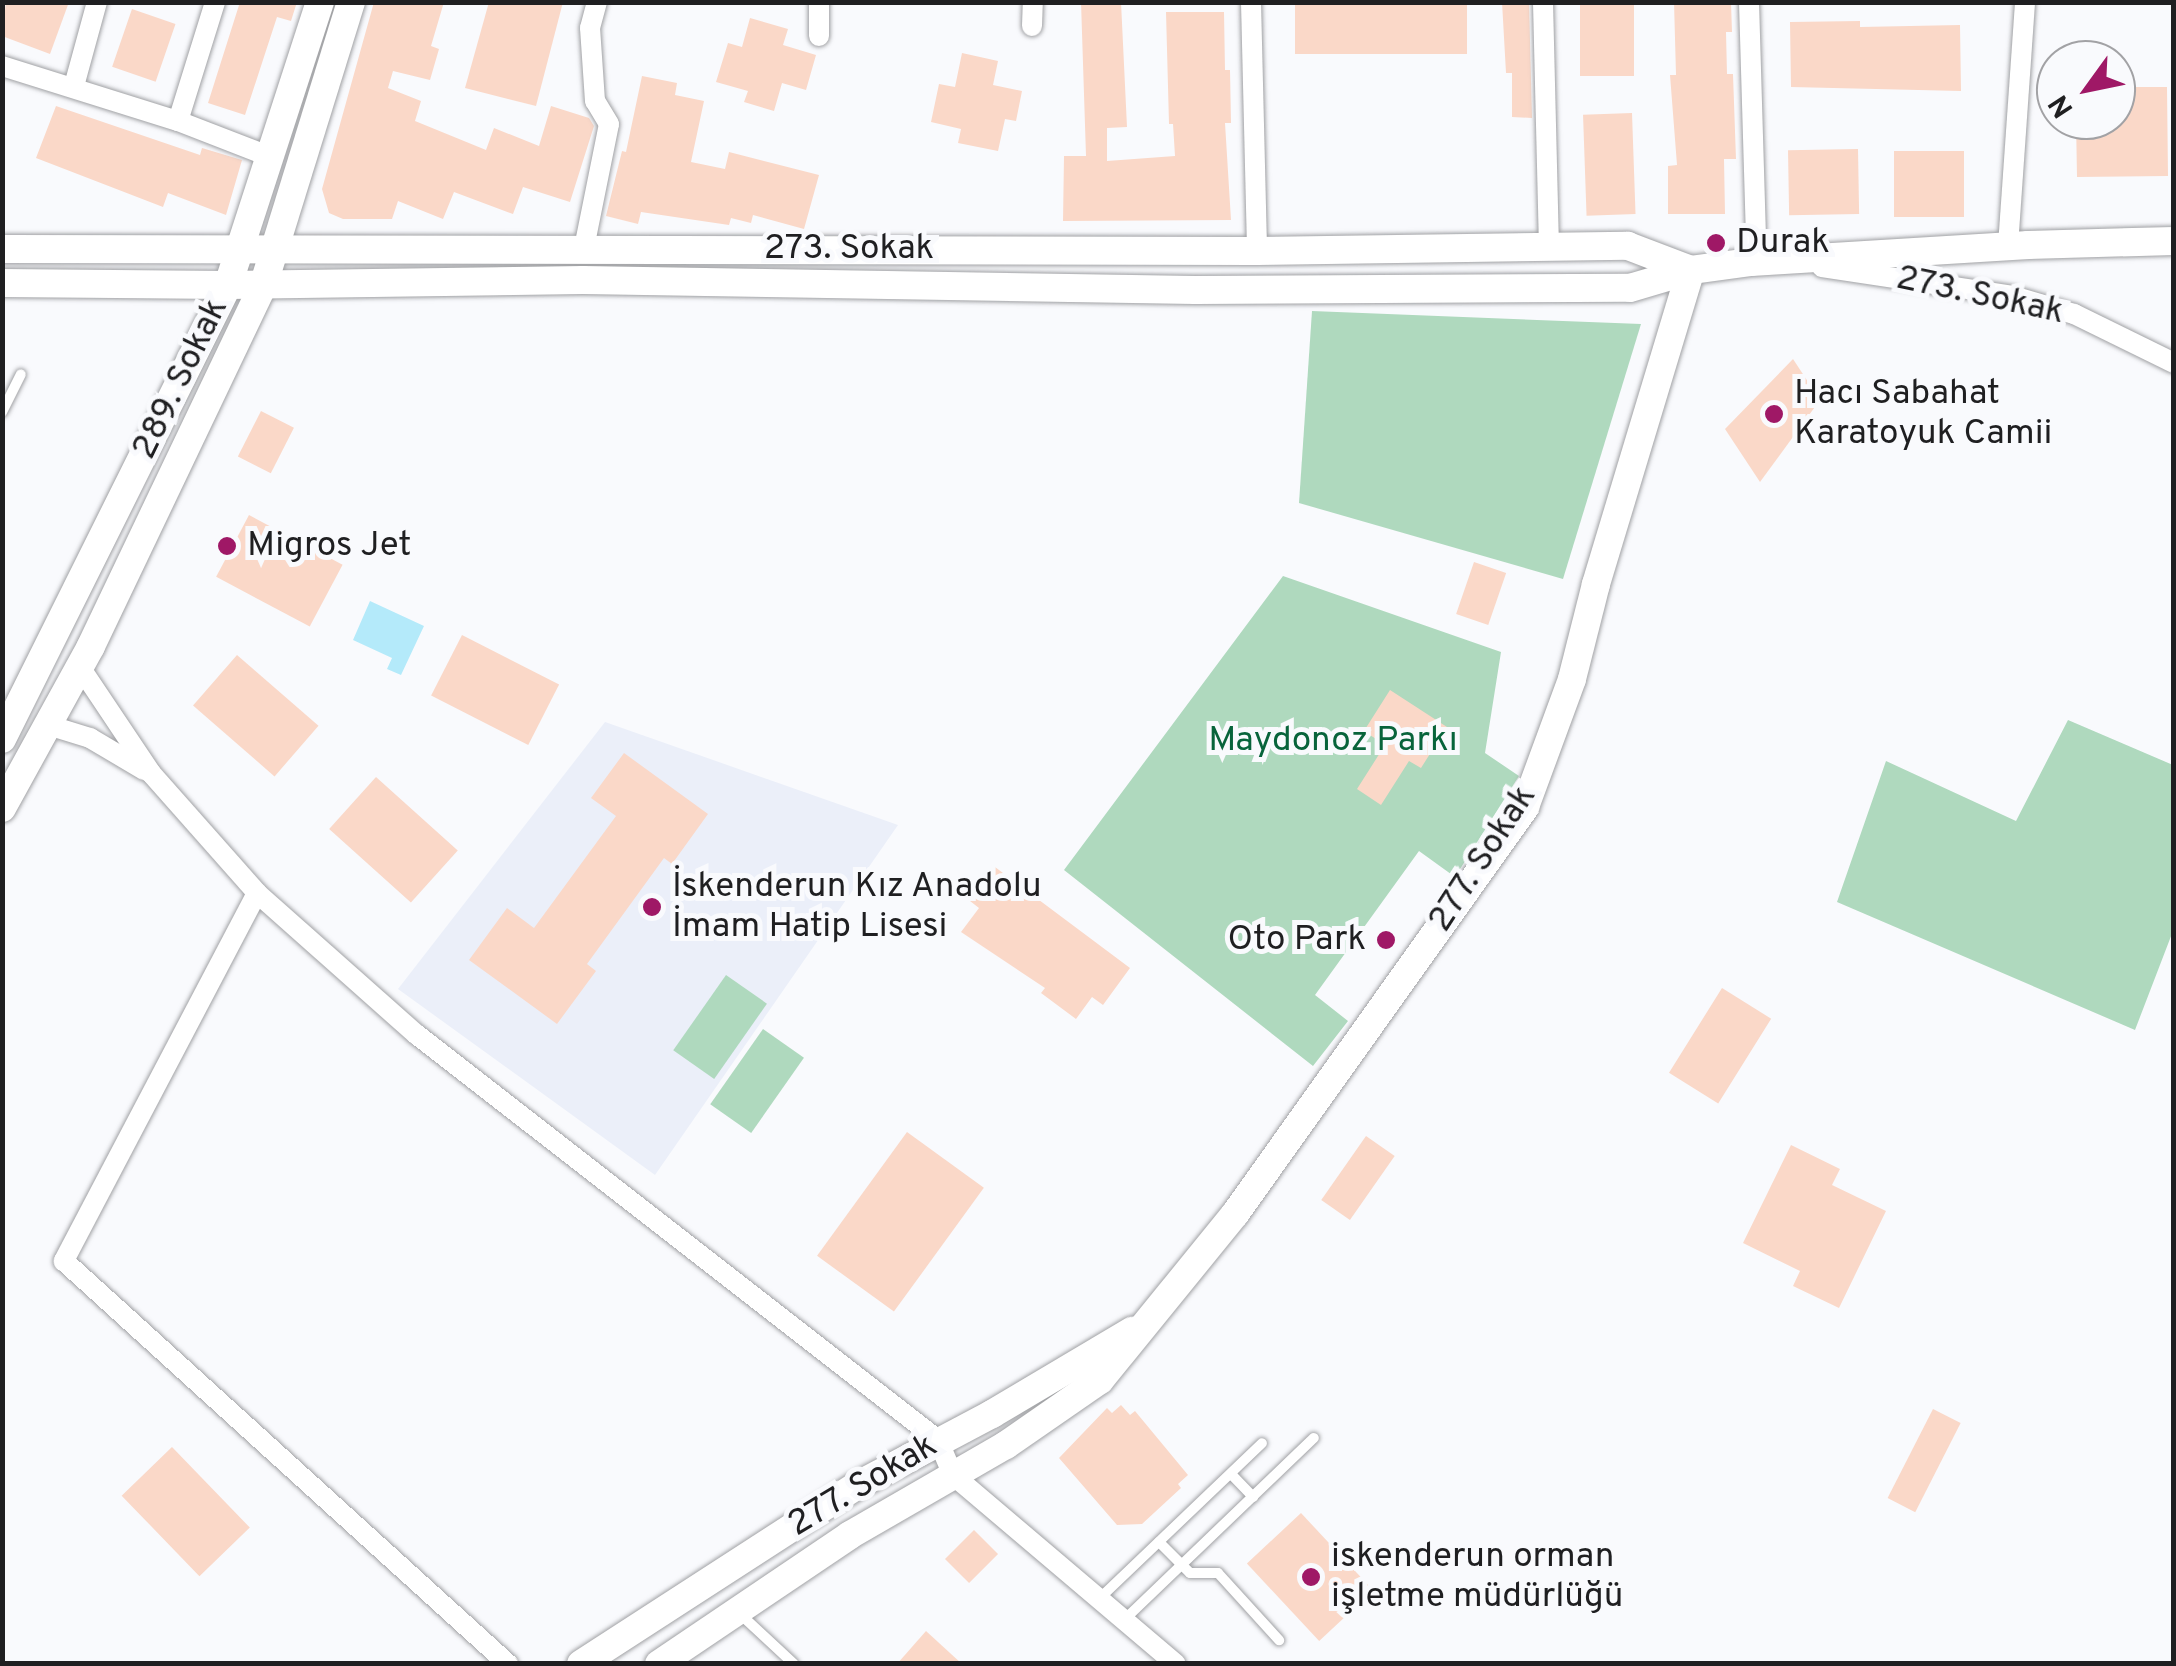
<!DOCTYPE html>
<meta charset="utf-8">
<style>
body{margin:0}
#map{position:relative;width:2176px;height:1666px;overflow:hidden;background:#f9fafd;font-family:Overpass,sans-serif}
div>[style]{position:absolute}
.built>*{inset:0;background:#ebeff9}
.green>*{inset:0;background:#afd9be;transform-origin:0 0}
.water>*{inset:0;background:#b4eafa}
.building>*{inset:0;background:#fad8c8;transform-origin:0 0}
.roads{filter:drop-shadow(0 0 2px #a0a1a4) drop-shadow(0 0 2px #a0a1a4)}
.lane>*{height:10px;margin:-5px;padding:0 5px;transform-origin:5px;border-radius:5px;background:#fff}
.street>*{height:20px;margin:-10px;padding:0 10px;transform-origin:10px;border-radius:10px;background:#fff}
.secondary>*{height:28px;margin:-14px;padding:0 14px;transform-origin:14px;border-radius:14px;background:#fff}
.dots>*{width:28px;height:28px;translate:-50% -50%;box-sizing:border-box;border:5px solid #f9fafd;border-radius:50%}
span{translate:-50% -50%;white-space:nowrap;text-align:center;line-height:1.15;-webkit-text-stroke:10px #f9fafd;paint-order:stroke}
.poi-label{font-size:35px;color:#1f1f21}
.left{translate:0 -50%;text-align:left}
.right{translate:-100% -50%;text-align:right}
.street-label{font-size:35px;color:#1f1f21}
.park-label{font-size:35px;color:#08643b}
.frame{position:absolute;inset:0;border:5px solid #1f1f21;pointer-events:none}
.north{position:absolute;left:2036px;top:40px;width:100px;height:100px;box-sizing:border-box;background:#f9fafd;border:2px solid #a2a2a5;border-radius:50%;rotate:237deg;font-size:28px;font-weight:700;line-height:40px;text-align:center;color:#1f1f21}
.north::after{content:'';display:block;margin:auto;width:35px;height:45px;background:#9f1866;clip-path:polygon(50% 0,100% 100%,50% 72%,0 100%)}
</style>
<div id="map">
<div class="built">
<i style="clip-path:polygon(605px 722px,898px 825px,655px 1175px,398px 989px)"></i>
</div>
<div class="green">
<i style="clip-path:polygon(1312px 311px,1641px 324px,1563px 579px,1299px 503px)"></i>
<i style="clip-path:polygon(1283px 576px,1501px 652px,1485px 753px,1519px 776px,1455px 877px,1419px 851px,1315px 995px,1348px 1021px,1313px 1066px,1064px 870px)"></i>
<i style="clip-path:polygon(2068px 720px,2173px 765px,2173px 931px,2135px 1030px,1837px 902px,1886px 761px,2016px 821px)"></i>
<i style="left:726px;top:975px;width:50px;height:92px;rotate:35deg"></i>
<i style="left:763px;top:1029px;width:50px;height:92px;rotate:35deg"></i>
</div>
<div class="water">
<i style="clip-path:polygon(370px 601px,424px 626px,401px 675px,387px 669px,392px 658px,353px 640px)"></i>
</div>
<div class="building">
<i style="clip-path:polygon(6px 2px,69px 2px,50px 54px,2px 36px)"></i>
<i style="clip-path:polygon(240px 2px,297px 2px,291px 21px,277px 17px,245px 115px,208px 103px)"></i>
<i style="clip-path:polygon(374px 2px,444px 2px,431px 46px,439px 49px,430px 80px,393px 71px,388px 88px,421px 101px,415px 121px,486px 150px,494px 128px,539px 146px,551px 106px,589px 118px,594px 126px,570px 202px,523px 187px,513px 214px,454px 192px,443px 219px,398px 201px,392px 219px,343px 219px,329px 213px,322px 189px)"></i>
<i style="clip-path:polygon(489px 2px,563px 2px,536px 106px,465px 88px)"></i>
<i style="clip-path:polygon(1081px 2px,1121px 2px,1127px 127px,1107px 128px,1107px 161px,1175px 156px,1173px 124px,1169px 124px,1166px 12px,1224px 12px,1225px 70px,1230px 70px,1231px 123px,1225px 123px,1231px 220px,1063px 221px,1064px 156px,1086px 156px)"></i>
<i style="left:1295px;top:2px;width:172px;height:52px"></i>
<i style="clip-path:polygon(1502px 2px,1529px 2px,1532px 118px,1512px 117px,1512px 73px,1506px 73px)"></i>
<i style="left:1580px;top:2px;width:54px;height:74px"></i>
<i style="clip-path:polygon(1674px 2px,1731px 2px,1732px 32px,1726px 32px,1727px 74px,1733px 74px,1736px 159px,1724px 159px,1725px 214px,1668px 214px,1668px 166px,1677px 165px,1670px 75px,1676px 75px)"></i>
<i style="left:132px;top:9px;width:46px;height:61px;rotate:19deg"></i>
<i style="clip-path:polygon(750px 18px,788px 29px,783px 45px,816px 55px,806px 90px,782px 83px,774px 111px,744px 102px,748px 91px,716px 82px,728px 43px,742px 47px)"></i>
<i style="clip-path:polygon(1860px 21px,1860px 27px,1960px 25px,1961px 91px,1791px 87px,1790px 22px)"></i>
<i style="clip-path:polygon(962px 53px,998px 61px,993px 85px,1022px 91px,1016px 121px,1005px 119px,998px 151px,958px 143px,961px 129px,931px 122px,939px 84px,955px 87px)"></i>
<i style="clip-path:polygon(642px 76px,677px 83px,675px 95px,704px 101px,691px 162px,725px 169px,729px 152px,819px 175px,804px 229px,753px 215px,751px 223px,731px 218px,729px 225px,641px 212px,638px 224px,606px 216px,622px 151px,626px 152px)"></i>
<i style="clip-path:polygon(2116px 87px,2167px 87px,2168px 176px,2077px 177px,2076px 120px,2116px 120px)"></i>
<i style="clip-path:polygon(56px 106px,200px 155px,202px 148px,242px 160px,226px 215px,168px 193px,163px 207px,36px 158px)"></i>
<i style="left:1632px;top:113px;width:101px;height:49px;rotate:88deg"></i>
<i style="left:1858px;top:149px;width:65px;height:70px;rotate:89deg"></i>
<i style="left:1894px;top:151px;width:70px;height:66px"></i>
<i style="clip-path:polygon(1793px 359px,1820px 400px,1760px 482px,1725px 429px)"></i>
<i style="left:261px;top:411px;width:37px;height:51px;rotate:27deg"></i>
<i style="left:249px;top:515px;width:106px;height:70px;rotate:28deg"></i>
<i style="left:1474px;top:562px;width:34px;height:55px;rotate:19deg"></i>
<i style="left:462px;top:635px;width:109px;height:68px;rotate:27deg"></i>
<i style="left:237px;top:655px;width:108px;height:67px;rotate:41deg"></i>
<i style="clip-path:polygon(1390px 690px,1447px 727px,1421px 768px,1409px 761px,1381px 805px,1357px 789px,1385px 745px,1364px 731px)"></i>
<i style="clip-path:polygon(624px 753px,708px 814px,672px 864px,664px 858px,587px 964px,596px 971px,557px 1024px,469px 960px,507px 908px,534px 928px,616px 816px,591px 798px)"></i>
<i style="left:376px;top:777px;width:110px;height:70px;rotate:42deg"></i>
<i style="clip-path:polygon(995px 867px,1130px 968px,1103px 1005px,1092px 997px,1076px 1019px,1041px 993px,1045px 988px,961px 932px,979px 908px,970px 901px)"></i>
<i style="left:1722px;top:988px;width:58px;height:100px;rotate:32deg"></i>
<i style="left:907px;top:1132px;width:95px;height:153px;rotate:36deg"></i>
<i style="left:1366px;top:1136px;width:35px;height:78px;rotate:35deg"></i>
<i style="clip-path:polygon(1791px 1145px,1840px 1169px,1832px 1185px,1886px 1211px,1839px 1308px,1793px 1286px,1800px 1271px,1743px 1243px)"></i>
<i style="clip-path:polygon(1121px 1405px,1130px 1415px,1135px 1411px,1188px 1475px,1178px 1484px,1181px 1488px,1142px 1524px,1117px 1525px,1059px 1458px,1107px 1408px,1112px 1413px)"></i>
<i style="left:1933px;top:1409px;width:31px;height:100px;rotate:27deg"></i>
<i style="left:172px;top:1447px;width:112px;height:70px;rotate:46deg"></i>
<i style="left:1301px;top:1513px;width:106px;height:74px;rotate:47deg"></i>
<i style="left:974px;top:1530px;width:34px;height:41px;rotate:45deg"></i>
<i style="clip-path:polygon(926px 1631px,962px 1664px,897px 1664px)"></i>
</div>
<div class="roads">
<div class="lane">
<i style="left:2px;top:412px;width:42px;rotate:-63.4deg"></i>
<i style="left:1231px;top:1474px;width:32px;rotate:46deg"></i>
<i style="left:1159px;top:1542px;width:44px;rotate:45deg"></i>
<i style="left:1190px;top:1573px;width:28px"></i>
<i style="left:1218px;top:1573px;width:91px;rotate:47.7deg"></i>
<i style="left:1100px;top:1598px;width:224px;rotate:-43.7deg"></i>
<i style="left:738px;top:1612px;width:76px;rotate:42.9deg"></i>
<i style="left:1124px;top:1620px;width:263px;rotate:-43.8deg"></i>
</div>
<div class="street">
<i style="left:819px;top:2px;width:34px;rotate:90deg"></i>
<i style="left:1251px;top:2px;width:249px;rotate:88.6deg"></i>
<i style="left:1543px;top:2px;width:245px;rotate:88.6deg"></i>
<i style="left:1749px;top:2px;width:238px;rotate:88.3deg"></i>
<i style="left:1756px;top:240px;width:23px;rotate:103deg"></i>
<i style="left:1032px;top:26px;width:24px;rotate:-88deg"></i>
<i style="left:2px;top:66px;width:184px;rotate:17.4deg"></i>
<i style="left:178px;top:121px;width:100px;rotate:21.2deg"></i>
<i style="left:74px;top:86px;width:87px;rotate:-74.7deg"></i>
<i style="left:178px;top:121px;width:125px;rotate:-72.7deg"></i>
<i style="left:2008px;top:246px;width:245px;rotate:-86deg"></i>
<i style="left:584px;top:248px;width:126px;rotate:-78.6deg"></i>
<i style="left:609px;top:124px;width:27px;rotate:-121deg"></i>
<i style="left:595px;top:101px;width:73px;rotate:-93.9deg"></i>
<i style="left:590px;top:28px;width:27px;rotate:-75deg"></i>
<i style="left:1822px;top:267px;width:193px;rotate:8.6deg"></i>
<i style="left:2013px;top:296px;width:64px;rotate:16.4deg"></i>
<i style="left:2074px;top:314px;width:111px;rotate:26.1deg"></i>
<i style="left:80px;top:667px;width:128px;rotate:56.2deg"></i>
<i style="left:151px;top:773px;width:160px;rotate:48.5deg"></i>
<i style="left:257px;top:893px;width:213px;rotate:41.6deg"></i>
<i style="left:416px;top:1034px;width:661px;rotate:37.87deg"></i>
<i style="left:938px;top:1440px;width:38px;rotate:67deg"></i>
<i style="left:953px;top:1475px;width:292px;rotate:40.3deg"></i>
<i style="left:48px;top:725px;width:44px;rotate:17.2deg"></i>
<i style="left:90px;top:738px;width:63px;rotate:30.7deg"></i>
<i style="left:257px;top:893px;width:416px;rotate:117.7deg"></i>
<i style="left:64px;top:1261px;width:600px;rotate:42.23deg"></i>
</div>
<div class="secondary">
<i style="left:2px;top:249px;width:1255px;rotate:0.09deg"></i>
<i style="left:1257px;top:251px;width:371px;rotate:-0.8deg"></i>
<i style="left:1628px;top:246px;width:67px;rotate:20.9deg"></i>
<i style="left:2px;top:283px;width:226px;rotate:0.5deg"></i>
<i style="left:228px;top:285px;width:355px;rotate:-0.8deg"></i>
<i style="left:583px;top:280px;width:612px;rotate:0.94deg"></i>
<i style="left:1195px;top:290px;width:435px;rotate:-0.3deg"></i>
<i style="left:1630px;top:288px;width:64px;rotate:-16.4deg"></i>
<i style="left:1691px;top:270px;width:61px;rotate:-7.6deg"></i>
<i style="left:1751px;top:262px;width:278px;rotate:-3.5deg"></i>
<i style="left:2028px;top:245px;width:146px;rotate:-1.6deg"></i>
<i style="left:2px;top:739px;width:507px;rotate:-63.54deg"></i>
<i style="left:228px;top:285px;width:298px;rotate:-72deg"></i>
<i style="left:2px;top:808px;width:185px;rotate:-61.2deg"></i>
<i style="left:91px;top:646px;width:402px;rotate:-64.5deg"></i>
<i style="left:264px;top:283px;width:294px;rotate:-72.8deg"></i>
<i style="left:581px;top:1664px;width:328px;rotate:-32.9deg"></i>
<i style="left:856px;top:1486px;width:154px;rotate:-27.9deg"></i>
<i style="left:992px;top:1414px;width:163px;rotate:-30.7deg"></i>
<i style="left:659px;top:1664px;width:230px;rotate:-34deg"></i>
<i style="left:850px;top:1535px;width:180px;rotate:-30deg"></i>
<i style="left:1006px;top:1445px;width:114px;rotate:-34.7deg"></i>
<i style="left:1100px;top:1380px;width:214px;rotate:-50.9deg"></i>
<i style="left:1235px;top:1214px;width:500px;rotate:-54.5deg"></i>
<i style="left:1525px;top:807px;width:136px;rotate:-69.8deg"></i>
<i style="left:1572px;top:679px;width:98px;rotate:-75.8deg"></i>
<i style="left:1596px;top:584px;width:328px;rotate:-73.2deg"></i>
</div>
</div>
<div class="dots">
<i style="left:1716px;top:243px;background:#9f1866"></i>
<i style="left:1774px;top:414px;background:#9f1866"></i>
<i style="left:227px;top:546px;background:#9f1866"></i>
<i style="left:652px;top:907px;background:#9f1866"></i>
<i style="left:1386px;top:940px;background:#9f1866"></i>
<i style="left:1311px;top:1577px;background:#9f1866"></i>
</div>
<div class="poi-label">
<span class="left" style="left:1736px;top:243px">Durak</span>
<span class="left" style="left:1794px;top:414px">Hacı Sabahat<br>Karatoyuk Camii</span>
<span class="left" style="left:247px;top:546px">Migros Jet</span>
<span class="left" style="left:672px;top:907px">İskenderun Kız Anadolu<br>İmam Hatip Lisesi</span>
<span class="right" style="left:1366px;top:940px">Oto Park</span>
<span class="left" style="left:1331px;top:1577px">iskenderun orman<br>işletme müdürlüğü</span>
</div>
<div class="street-label">
<span style="left:849px;top:249px">273. Sokak</span>
<span style="left:1980px;top:296px;rotate:12deg">273. Sokak</span>
<span style="left:181px;top:379px;rotate:-64deg">289. Sokak</span>
<span style="left:1483px;top:859px;rotate:-57deg">277. Sokak</span>
<span style="left:863px;top:1486px;rotate:-31deg">277. Sokak</span>
</div>
<div class="park-label">
<span style="left:1333px;top:741px">Maydonoz Parkı</span>
</div>
<div class="frame"></div>
<div class="north">N</div>
</div>
